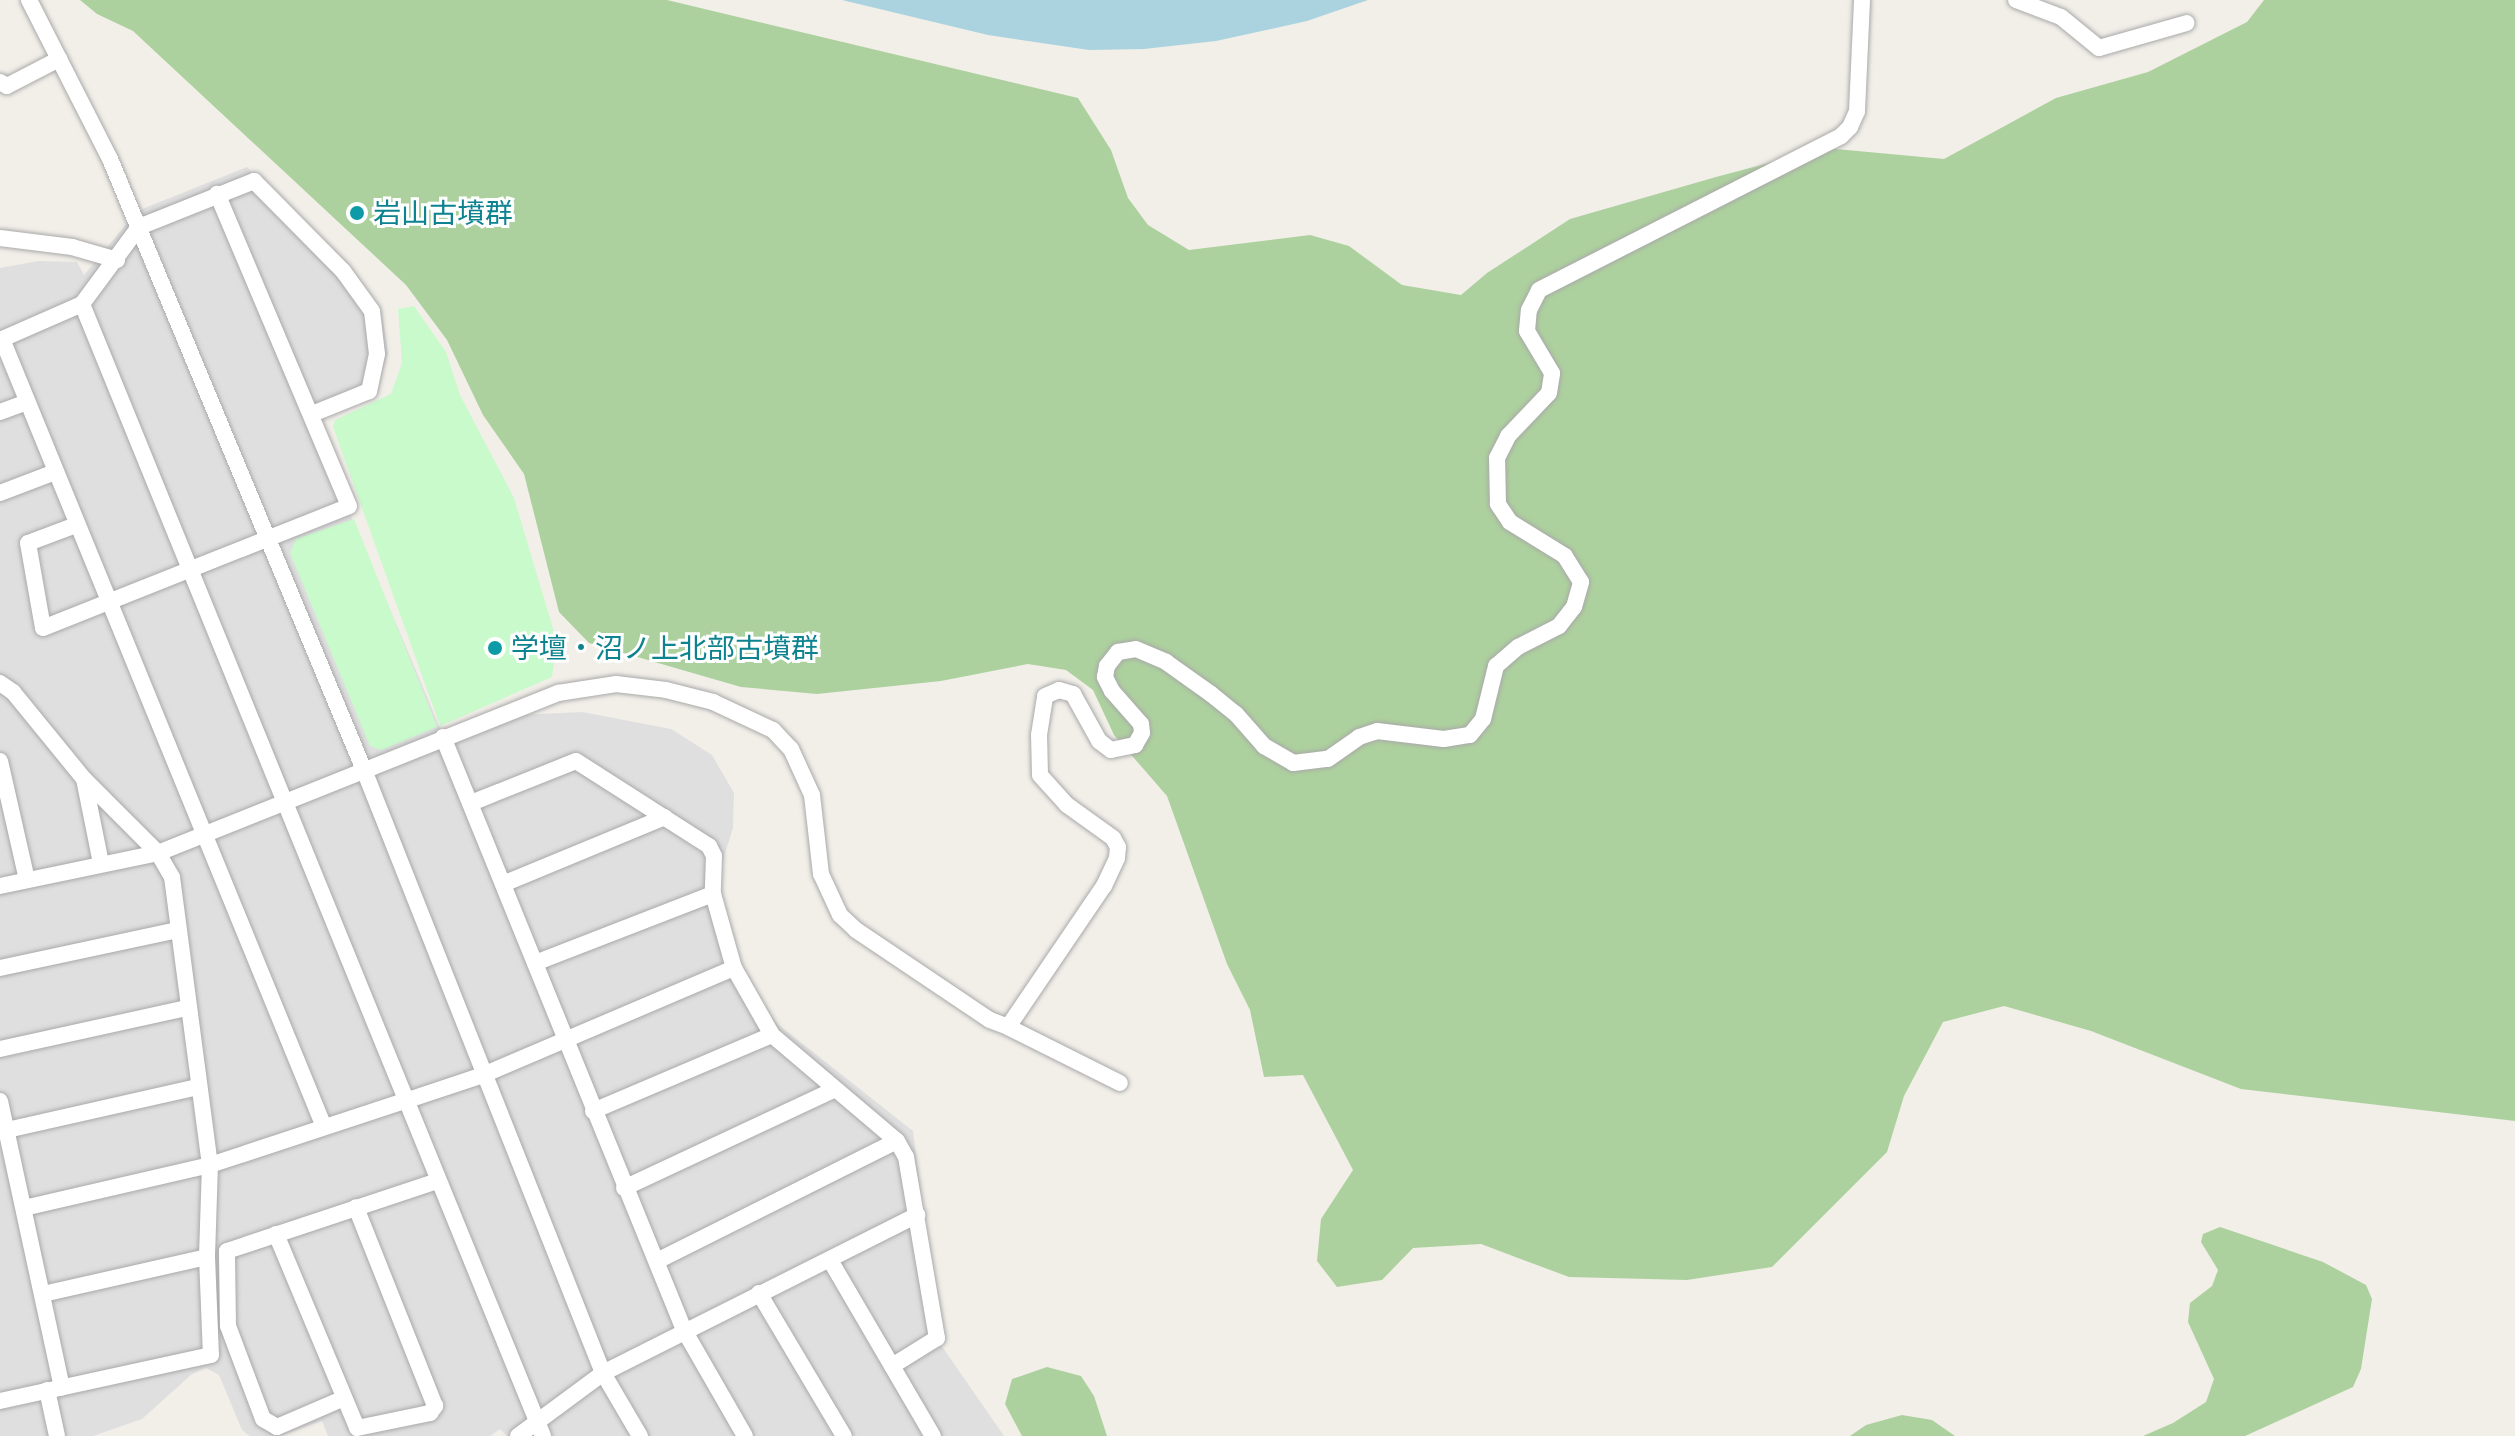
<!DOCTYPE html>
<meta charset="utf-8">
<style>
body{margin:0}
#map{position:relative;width:2515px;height:1436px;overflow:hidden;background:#f2efe9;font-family:Quicksand,"Noto Sans JP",sans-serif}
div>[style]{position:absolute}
.residential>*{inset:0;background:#e0dfdf}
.forest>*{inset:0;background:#add19e}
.park>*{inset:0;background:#c8facc}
.water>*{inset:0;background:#aad3df}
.roads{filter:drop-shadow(0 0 2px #a9a9a9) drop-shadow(0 0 2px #a9a9a9)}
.minor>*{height:16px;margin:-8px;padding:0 8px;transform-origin:8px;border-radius:8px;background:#fff}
.dots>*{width:22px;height:22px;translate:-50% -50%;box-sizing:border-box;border:4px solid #fff;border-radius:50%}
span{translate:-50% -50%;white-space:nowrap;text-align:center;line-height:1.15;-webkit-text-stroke:6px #fff;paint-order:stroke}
.culture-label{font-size:28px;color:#0d838f}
.left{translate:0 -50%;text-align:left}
</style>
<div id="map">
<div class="residential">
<i style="clip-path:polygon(247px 167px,381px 308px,388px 353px,375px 397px,327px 414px,313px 426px,446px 742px,518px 715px,582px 712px,671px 729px,712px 755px,734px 793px,733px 828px,716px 882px,729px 948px,775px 1022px,913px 1131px,939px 1342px,1004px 1436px,507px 1436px,500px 1429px,490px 1436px,328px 1436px,322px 1421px,280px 1436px,250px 1436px,242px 1430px,219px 1375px,206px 1368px,192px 1374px,142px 1419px,93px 1436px,0 1436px,0 268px,38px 261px,77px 262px,84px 275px,137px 211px)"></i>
</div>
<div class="forest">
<i style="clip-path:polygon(80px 0,667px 0,1078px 98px,1111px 150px,1128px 198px,1148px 225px,1189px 250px,1310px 235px,1349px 246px,1402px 285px,1461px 295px,1487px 273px,1570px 219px,1716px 177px,1825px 148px,1944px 159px,2056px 98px,2148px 72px,2247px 22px,2264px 0,2515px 0,2515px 1121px,2241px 1089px,2091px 1031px,2004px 1006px,1943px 1022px,1904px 1096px,1887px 1152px,1772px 1267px,1687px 1280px,1569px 1277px,1481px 1244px,1413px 1248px,1382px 1280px,1337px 1287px,1317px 1261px,1321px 1219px,1353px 1170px,1303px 1075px,1264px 1077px,1250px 1010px,1227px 964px,1167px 796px,1114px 735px,1093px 690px,1066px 670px,1028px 664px,941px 681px,817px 694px,741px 687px,589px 643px,559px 612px,524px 474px,483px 415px,447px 340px,406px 285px,133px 31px,97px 14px)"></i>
<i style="clip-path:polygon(2220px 1227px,2323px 1262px,2366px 1285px,2372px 1299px,2361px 1369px,2353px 1387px,2245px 1436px,2143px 1436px,2173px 1423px,2206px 1402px,2214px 1379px,2188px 1322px,2190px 1303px,2212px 1286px,2218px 1270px,2201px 1242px,2203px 1234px)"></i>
<i style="clip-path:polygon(1047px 1367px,1081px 1376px,1094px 1396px,1107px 1436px,1022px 1436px,1005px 1404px,1012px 1379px)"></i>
<i style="clip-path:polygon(1902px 1415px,1932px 1420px,1955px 1436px,1850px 1436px,1866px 1425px)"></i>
</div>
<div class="park">
<i style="clip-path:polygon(414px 306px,446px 352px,460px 395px,514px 498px,557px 642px,552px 677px,440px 726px,333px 427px,335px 420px,391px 394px,402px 363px,398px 309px)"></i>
<i style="clip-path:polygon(354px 519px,437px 727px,381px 750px,370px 746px,290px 553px,296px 539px)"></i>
</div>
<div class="water">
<i style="clip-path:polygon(842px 0,1368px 0,1307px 21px,1216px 41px,1144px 49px,1089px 50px,988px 35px)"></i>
</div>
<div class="roads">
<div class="minor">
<i style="left:29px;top:0;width:178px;rotate:63deg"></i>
<i style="left:110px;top:159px;width:662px;rotate:67.43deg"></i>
<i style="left:364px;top:770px;width:649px;rotate:68.38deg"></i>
<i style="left:603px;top:1373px;width:73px;rotate:59.6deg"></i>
<i style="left:2016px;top:0;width:48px;rotate:20.7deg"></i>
<i style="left:2061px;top:17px;width:49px;rotate:39.2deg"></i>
<i style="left:2099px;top:48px;width:91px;rotate:-15.9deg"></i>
<i style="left:0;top:82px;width:8px;rotate:30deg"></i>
<i style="left:7px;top:86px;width:59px;rotate:-27.4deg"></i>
<i style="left:0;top:238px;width:73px;rotate:7.1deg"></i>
<i style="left:72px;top:247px;width:47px;rotate:16.1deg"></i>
<i style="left:82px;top:304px;width:1222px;rotate:67.84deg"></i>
<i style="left:2px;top:339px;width:851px;rotate:67.77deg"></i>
<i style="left:0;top:340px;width:90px;rotate:-23.7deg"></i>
<i style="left:82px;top:304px;width:96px;rotate:-53.5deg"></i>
<i style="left:139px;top:227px;width:124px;rotate:-21.8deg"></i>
<i style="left:254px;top:181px;width:127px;rotate:45.3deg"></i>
<i style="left:343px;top:271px;width:49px;rotate:54.1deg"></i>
<i style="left:372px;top:311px;width:43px;rotate:83.4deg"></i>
<i style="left:377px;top:354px;width:38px;rotate:102deg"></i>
<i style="left:369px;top:391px;width:61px;rotate:158deg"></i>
<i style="left:0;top:412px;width:29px;rotate:-20deg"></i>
<i style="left:0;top:493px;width:59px;rotate:-20.9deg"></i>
<i style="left:76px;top:525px;width:51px;rotate:159.4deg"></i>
<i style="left:28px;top:543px;width:86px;rotate:80deg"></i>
<i style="left:43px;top:628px;width:329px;rotate:-21.7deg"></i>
<i style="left:349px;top:506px;width:339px;rotate:-112.9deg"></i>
<i style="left:0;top:683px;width:16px;rotate:35deg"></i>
<i style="left:13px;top:692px;width:112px;rotate:50.8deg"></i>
<i style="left:84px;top:779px;width:105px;rotate:45deg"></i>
<i style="left:158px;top:853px;width:28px;rotate:60deg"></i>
<i style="left:172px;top:877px;width:290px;rotate:82.5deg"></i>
<i style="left:210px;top:1165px;width:92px;rotate:91.9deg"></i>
<i style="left:207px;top:1257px;width:98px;rotate:87.7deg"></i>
<i style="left:211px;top:1355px;width:216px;rotate:167.7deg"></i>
<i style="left:443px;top:737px;width:640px;rotate:67.88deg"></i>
<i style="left:684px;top:1330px;width:122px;rotate:60.1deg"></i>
<i style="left:0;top:761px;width:122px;rotate:77.2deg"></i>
<i style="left:84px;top:779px;width:86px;rotate:78.6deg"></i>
<i style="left:471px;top:803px;width:113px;rotate:-21.8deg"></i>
<i style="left:576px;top:761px;width:158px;rotate:32.6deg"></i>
<i style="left:709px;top:846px;width:11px;rotate:63deg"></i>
<i style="left:714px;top:856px;width:38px;rotate:92deg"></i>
<i style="left:713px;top:894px;width:77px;rotate:74.2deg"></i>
<i style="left:734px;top:968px;width:77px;rotate:60.4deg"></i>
<i style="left:772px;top:1035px;width:164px;rotate:40.3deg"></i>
<i style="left:897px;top:1141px;width:18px;rotate:61deg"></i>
<i style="left:906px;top:1157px;width:184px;rotate:80.3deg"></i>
<i style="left:937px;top:1338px;width:53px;rotate:148.1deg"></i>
<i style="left:503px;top:884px;width:175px;rotate:-22.5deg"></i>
<i style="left:0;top:886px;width:161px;rotate:-11.8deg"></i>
<i style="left:158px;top:853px;width:431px;rotate:-21.8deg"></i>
<i style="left:558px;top:693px;width:59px;rotate:-8.8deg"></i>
<i style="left:616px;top:684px;width:50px;rotate:6.8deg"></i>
<i style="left:666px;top:690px;width:49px;rotate:14.3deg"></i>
<i style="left:713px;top:702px;width:66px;rotate:25deg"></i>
<i style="left:773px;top:730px;width:26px;rotate:47deg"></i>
<i style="left:791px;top:749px;width:51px;rotate:65.5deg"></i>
<i style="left:812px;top:795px;width:80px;rotate:83.5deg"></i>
<i style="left:821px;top:874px;width:45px;rotate:65.1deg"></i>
<i style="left:840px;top:915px;width:22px;rotate:43deg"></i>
<i style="left:856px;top:930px;width:161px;rotate:33.9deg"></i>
<i style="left:990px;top:1020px;width:19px;rotate:21deg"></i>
<i style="left:1008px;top:1027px;width:171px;rotate:-55.8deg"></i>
<i style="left:1104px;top:886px;width:31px;rotate:-65deg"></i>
<i style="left:1117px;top:858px;width:11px;rotate:-85deg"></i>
<i style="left:1118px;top:847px;width:10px;rotate:-119deg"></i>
<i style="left:1113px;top:838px;width:57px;rotate:-144.3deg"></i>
<i style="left:1067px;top:805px;width:40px;rotate:-132deg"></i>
<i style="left:1040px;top:775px;width:40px;rotate:-91.4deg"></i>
<i style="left:1039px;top:735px;width:39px;rotate:-81deg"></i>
<i style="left:1045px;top:696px;width:15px;rotate:-23deg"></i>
<i style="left:1059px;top:690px;width:15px;rotate:16deg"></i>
<i style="left:1073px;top:694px;width:54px;rotate:61deg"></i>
<i style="left:1099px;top:741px;width:15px;rotate:37deg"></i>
<i style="left:1111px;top:750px;width:25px;rotate:-12deg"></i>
<i style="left:1135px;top:745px;width:14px;rotate:-60deg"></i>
<i style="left:1142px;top:733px;width:9px;rotate:-96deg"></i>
<i style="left:1141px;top:724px;width:44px;rotate:-131.3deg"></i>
<i style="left:1112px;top:691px;width:16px;rotate:-117deg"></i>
<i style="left:1105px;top:677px;width:11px;rotate:-80deg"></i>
<i style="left:1107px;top:666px;width:18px;rotate:-52deg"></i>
<i style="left:1118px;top:652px;width:18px;rotate:-9deg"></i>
<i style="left:1136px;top:649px;width:33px;rotate:23deg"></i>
<i style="left:1166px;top:662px;width:55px;rotate:35.4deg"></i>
<i style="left:1211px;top:694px;width:32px;rotate:39deg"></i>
<i style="left:1236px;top:714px;width:43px;rotate:48.8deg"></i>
<i style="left:1264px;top:746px;width:34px;rotate:30deg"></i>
<i style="left:1293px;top:763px;width:35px;rotate:-7deg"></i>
<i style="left:1328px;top:759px;width:38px;rotate:-35deg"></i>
<i style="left:1359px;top:737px;width:19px;rotate:-18deg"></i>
<i style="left:1377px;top:731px;width:67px;rotate:6.8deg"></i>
<i style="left:1444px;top:739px;width:26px;rotate:-9deg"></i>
<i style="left:1470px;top:735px;width:21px;rotate:-51deg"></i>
<i style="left:1483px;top:719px;width:55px;rotate:-76.2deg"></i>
<i style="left:1496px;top:666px;width:29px;rotate:-41deg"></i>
<i style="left:1518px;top:647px;width:46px;rotate:-27.1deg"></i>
<i style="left:1559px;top:626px;width:24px;rotate:-52deg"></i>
<i style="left:1574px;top:607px;width:26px;rotate:-74deg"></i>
<i style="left:1581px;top:582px;width:31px;rotate:-122deg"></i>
<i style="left:1565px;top:556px;width:65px;rotate:-148.3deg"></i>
<i style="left:1510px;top:522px;width:22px;rotate:-124deg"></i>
<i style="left:1498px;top:504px;width:46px;rotate:-91.2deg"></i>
<i style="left:1497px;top:458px;width:25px;rotate:-63deg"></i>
<i style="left:1508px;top:436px;width:59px;rotate:-46.4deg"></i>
<i style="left:1549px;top:393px;width:20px;rotate:-81deg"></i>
<i style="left:1552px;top:373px;width:49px;rotate:-120.8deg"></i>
<i style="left:1527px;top:331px;width:21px;rotate:-85deg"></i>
<i style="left:1529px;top:310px;width:22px;rotate:-63deg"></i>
<i style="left:1539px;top:290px;width:339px;rotate:-27deg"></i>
<i style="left:1841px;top:136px;width:13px;rotate:-45deg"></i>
<i style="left:1850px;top:127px;width:17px;rotate:-66deg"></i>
<i style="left:1857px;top:111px;width:111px;rotate:-87.4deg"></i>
<i style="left:535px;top:963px;width:191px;rotate:-21.2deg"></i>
<i style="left:0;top:968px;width:181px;rotate:-12.1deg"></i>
<i style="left:1008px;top:1027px;width:125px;rotate:26.6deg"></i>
<i style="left:0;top:1049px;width:191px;rotate:-12.4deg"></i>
<i style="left:0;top:1101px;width:293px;rotate:77.8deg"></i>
<i style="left:593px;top:1111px;width:194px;rotate:-23deg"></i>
<i style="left:7px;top:1130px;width:196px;rotate:-12.7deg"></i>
<i style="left:624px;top:1188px;width:233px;rotate:-25.1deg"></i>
<i style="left:24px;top:1208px;width:191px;rotate:-13deg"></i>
<i style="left:210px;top:1165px;width:205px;rotate:-18.2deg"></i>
<i style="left:405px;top:1101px;width:82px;rotate:-18.4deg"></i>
<i style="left:483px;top:1075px;width:273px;rotate:-23.1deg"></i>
<i style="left:276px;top:1234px;width:210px;rotate:67.3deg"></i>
<i style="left:357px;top:1428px;width:75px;rotate:-11.6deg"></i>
<i style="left:430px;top:1413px;width:9px;rotate:-54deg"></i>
<i style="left:435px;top:1406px;width:214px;rotate:-111.7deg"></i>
<i style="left:830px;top:1260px;width:204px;rotate:59.7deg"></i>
<i style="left:657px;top:1261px;width:268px;rotate:-26.6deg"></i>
<i style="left:759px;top:1293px;width:166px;rotate:59.3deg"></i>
<i style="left:43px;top:1294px;width:168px;rotate:-12.7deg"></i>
<i style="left:47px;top:1390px;width:47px;rotate:77.7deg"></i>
<i style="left:342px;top:1399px;width:71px;rotate:156.7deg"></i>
<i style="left:277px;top:1427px;width:16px;rotate:-150deg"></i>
<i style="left:263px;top:1419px;width:99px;rotate:-110.6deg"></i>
<i style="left:228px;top:1326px;width:75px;rotate:-90.8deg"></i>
<i style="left:227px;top:1251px;width:221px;rotate:-18.4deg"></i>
<i style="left:518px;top:1436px;width:106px;rotate:-36.5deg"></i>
<i style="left:603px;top:1373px;width:352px;rotate:-26.7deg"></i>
</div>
</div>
<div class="dots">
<i style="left:357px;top:213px;background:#0f9aa8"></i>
<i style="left:495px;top:648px;background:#0f9aa8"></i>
</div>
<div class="culture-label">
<span class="left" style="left:373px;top:213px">岩山古墳群</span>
<span class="left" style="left:511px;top:648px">学壇・沼ノ上北部古墳群</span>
</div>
</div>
